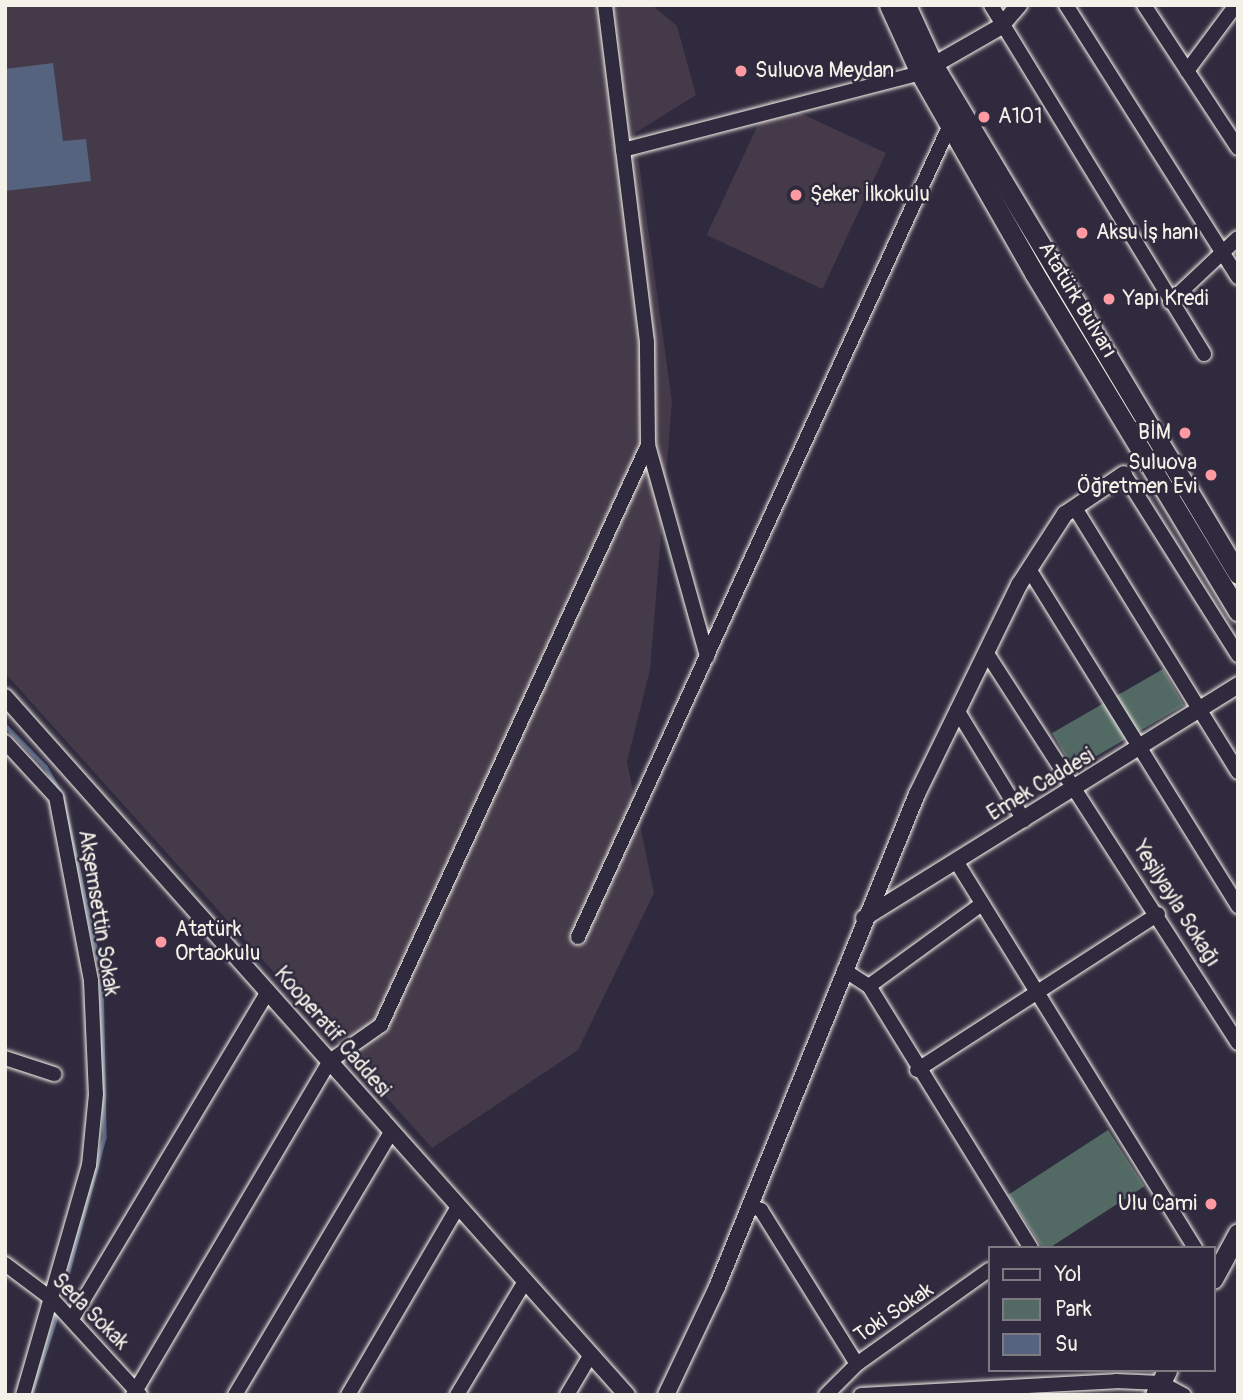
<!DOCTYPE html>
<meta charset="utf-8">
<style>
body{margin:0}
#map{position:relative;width:1243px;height:1400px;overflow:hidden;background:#2f2a3d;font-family:Pangolin,sans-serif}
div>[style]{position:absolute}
.built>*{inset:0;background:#443a49;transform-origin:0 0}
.green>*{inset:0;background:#536964;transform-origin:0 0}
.water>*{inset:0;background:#56637f}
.stream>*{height:3.5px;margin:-1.75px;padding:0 1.75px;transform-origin:1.75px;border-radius:1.75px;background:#56637f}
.roads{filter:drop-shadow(0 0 2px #f4f1e8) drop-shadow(0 0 2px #f4f1e8)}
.minor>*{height:14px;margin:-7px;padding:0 7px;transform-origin:7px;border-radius:7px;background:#2f2a3d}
.tertiary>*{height:16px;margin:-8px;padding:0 8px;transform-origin:8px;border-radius:8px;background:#2f2a3d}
.secondary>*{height:19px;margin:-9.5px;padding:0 9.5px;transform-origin:9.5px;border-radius:9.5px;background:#2f2a3d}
.dots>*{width:19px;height:19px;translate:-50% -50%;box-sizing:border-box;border:4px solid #2f2a3d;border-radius:50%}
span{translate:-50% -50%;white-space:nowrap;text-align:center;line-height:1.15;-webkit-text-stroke:5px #2f2a3d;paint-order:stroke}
.poi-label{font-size:21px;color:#f4f1e8}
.left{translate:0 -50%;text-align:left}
.right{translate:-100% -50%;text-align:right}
.street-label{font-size:21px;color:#f4f1e8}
.frame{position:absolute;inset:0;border:7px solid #f4f1e8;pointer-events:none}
.legend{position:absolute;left:988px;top:1246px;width:228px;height:126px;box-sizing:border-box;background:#2f2a3d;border:2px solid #7e7a81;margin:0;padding:9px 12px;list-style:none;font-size:21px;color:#f4f1e8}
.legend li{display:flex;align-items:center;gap:14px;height:35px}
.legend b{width:35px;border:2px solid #7e7a81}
</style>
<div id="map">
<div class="built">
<i style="clip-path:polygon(5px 5px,652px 5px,677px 26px,696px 95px,635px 133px,672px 402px,650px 670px,627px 762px,654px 893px,578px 1050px,432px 1148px,5px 673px)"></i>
<i style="left:770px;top:99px;width:128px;height:150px;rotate:25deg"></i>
</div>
<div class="green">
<i style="left:1163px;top:669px;width:42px;height:128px;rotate:60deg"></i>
<i style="left:1108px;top:1130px;width:67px;height:119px;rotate:57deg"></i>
</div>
<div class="water">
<i style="clip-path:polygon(53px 63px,63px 141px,86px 139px,91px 181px,5px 191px,5px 69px)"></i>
</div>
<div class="stream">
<i style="left:5px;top:725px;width:59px;rotate:45.7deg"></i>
<i style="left:46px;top:767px;width:34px;rotate:60deg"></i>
<i style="left:63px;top:797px;width:182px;rotate:77.6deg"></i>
<i style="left:102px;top:975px;width:163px;rotate:88.9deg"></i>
<i style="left:105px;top:1138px;width:158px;rotate:105deg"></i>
<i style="left:31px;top:1395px;width:86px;rotate:-71.8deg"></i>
</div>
<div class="roads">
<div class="minor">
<i style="left:991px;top:5px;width:409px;rotate:58.6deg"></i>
<i style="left:1066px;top:5px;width:322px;rotate:57.7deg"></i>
<i style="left:1144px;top:5px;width:171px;rotate:56.7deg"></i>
<i style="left:1187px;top:71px;width:82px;rotate:-53.4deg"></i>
<i style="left:623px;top:150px;width:307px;rotate:-14.5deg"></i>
<i style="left:1170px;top:302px;width:93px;rotate:-43.3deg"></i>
<i style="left:648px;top:445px;width:220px;rotate:74.4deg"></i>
<i style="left:1124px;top:474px;width:214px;rotate:57.8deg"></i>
<i style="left:1075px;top:508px;width:310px;rotate:58.3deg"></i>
<i style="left:1029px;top:569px;width:397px;rotate:58.2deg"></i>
<i style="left:986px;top:652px;width:465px;rotate:57.2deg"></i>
<i style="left:957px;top:710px;width:129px;rotate:58.7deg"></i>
<i style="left:5px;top:742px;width:75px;rotate:47.2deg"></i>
<i style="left:56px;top:797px;width:187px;rotate:79.2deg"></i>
<i style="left:91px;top:981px;width:113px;rotate:87.5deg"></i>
<i style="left:96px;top:1094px;width:71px;rotate:95.6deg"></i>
<i style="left:89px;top:1165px;width:239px;rotate:106deg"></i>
<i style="left:956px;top:861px;width:455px;rotate:58.3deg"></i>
<i style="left:578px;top:937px;width:893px;rotate:-65.39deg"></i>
<i style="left:844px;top:970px;width:30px;rotate:33deg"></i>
<i style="left:869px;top:986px;width:308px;rotate:58.3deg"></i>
<i style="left:869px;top:986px;width:140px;rotate:-36deg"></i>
<i style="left:5px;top:1058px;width:52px;rotate:18.1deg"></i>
<i style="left:917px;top:1070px;width:287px;rotate:-32.9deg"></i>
<i style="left:749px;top:1205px;width:13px;rotate:23deg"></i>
<i style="left:761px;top:1210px;width:181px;rotate:58.1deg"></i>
<i style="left:5px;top:1264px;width:60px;rotate:36.9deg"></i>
<i style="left:53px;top:1300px;width:129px;rotate:47.5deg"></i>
<i style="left:72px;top:1319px;width:382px;rotate:-59.1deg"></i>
<i style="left:133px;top:1395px;width:388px;rotate:-59.5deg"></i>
<i style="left:330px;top:1061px;width:62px;rotate:-35.2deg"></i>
<i style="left:381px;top:1025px;width:639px;rotate:-65.28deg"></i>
<i style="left:648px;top:445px;width:103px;rotate:-90.6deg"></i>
<i style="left:647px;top:342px;width:340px;rotate:-97.1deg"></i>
<i style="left:235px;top:1395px;width:306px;rotate:-59.3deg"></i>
<i style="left:348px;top:1395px;width:218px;rotate:-59.7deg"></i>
<i style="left:457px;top:1395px;width:131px;rotate:-59.1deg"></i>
<i style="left:567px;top:1395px;width:45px;rotate:-59.5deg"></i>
<i style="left:826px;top:1395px;width:44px;rotate:-45deg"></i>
<i style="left:857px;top:1364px;width:162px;rotate:-35.5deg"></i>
<i style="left:861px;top:1395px;width:255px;rotate:-3.1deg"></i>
<i style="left:1116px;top:1381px;width:45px;rotate:2.5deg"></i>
<i style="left:1161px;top:1383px;width:26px;rotate:28deg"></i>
</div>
<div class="tertiary">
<i style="left:925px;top:70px;width:86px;rotate:-29.8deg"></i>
<i style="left:1000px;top:27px;width:29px;rotate:-49deg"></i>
<i style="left:5px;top:697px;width:935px;rotate:48.3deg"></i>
<i style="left:864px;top:918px;width:441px;rotate:-31.9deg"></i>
<i style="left:666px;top:1395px;width:119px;rotate:-64.7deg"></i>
<i style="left:717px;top:1287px;width:532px;rotate:-67.92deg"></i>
<i style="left:917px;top:794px;width:233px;rotate:-64deg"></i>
<i style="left:1019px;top:585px;width:85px;rotate:-57.1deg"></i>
<i style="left:1065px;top:514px;width:71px;rotate:-34.1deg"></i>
</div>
<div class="secondary">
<i style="left:889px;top:5px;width:75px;rotate:65.5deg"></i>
<i style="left:920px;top:73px;width:230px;rotate:60.3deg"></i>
<i style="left:1034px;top:273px;width:395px;rotate:58.9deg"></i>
<i style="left:906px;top:5px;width:67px;rotate:65.3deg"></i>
<i style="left:934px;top:66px;width:592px;rotate:59.1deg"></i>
<i style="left:1213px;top:1279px;width:52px;rotate:-61.5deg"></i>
<i style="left:1155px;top:1395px;width:28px;rotate:-64deg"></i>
</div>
</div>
<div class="dots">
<i style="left:741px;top:71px;background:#ff9aa2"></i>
<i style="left:984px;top:117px;background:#ff9aa2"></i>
<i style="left:796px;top:195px;background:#ff9aa2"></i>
<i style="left:1082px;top:233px;background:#ff9aa2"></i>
<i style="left:1109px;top:299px;background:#ff9aa2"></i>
<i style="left:1185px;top:433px;background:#ff9aa2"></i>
<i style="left:1211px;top:475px;background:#ff9aa2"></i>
<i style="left:161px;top:942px;background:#ff9aa2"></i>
<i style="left:1211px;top:1204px;background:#ff9aa2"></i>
</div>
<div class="poi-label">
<span class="left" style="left:755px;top:71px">Suluova Meydan</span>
<span class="left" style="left:998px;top:117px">A101</span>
<span class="left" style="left:810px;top:195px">Şeker İlkokulu</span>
<span class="left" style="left:1096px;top:233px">Aksu İş hanı</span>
<span class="left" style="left:1123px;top:299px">Yapı Kredi</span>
<span class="right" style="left:1171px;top:433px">BİM</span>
<span class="right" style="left:1197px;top:475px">Suluova<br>Öğretmen Evi</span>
<span class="left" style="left:175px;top:942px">Atatürk<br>Ortaokulu</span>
<span class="right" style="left:1197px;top:1204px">Ulu Cami</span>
</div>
<div class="street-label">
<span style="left:1077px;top:300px;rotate:59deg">Atatürk Bulvarı</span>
<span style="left:1041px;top:785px;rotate:-31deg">Emek Caddesi</span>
<span style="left:1176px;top:904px;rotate:58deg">Yeşilyayla Sokağı</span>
<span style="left:98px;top:913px;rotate:81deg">Akşemsettin Sokak</span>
<span style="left:332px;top:1032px;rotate:49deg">Kooperatif Caddesi</span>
<span style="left:90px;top:1312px;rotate:45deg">Seda Sokak</span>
<span style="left:894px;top:1313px;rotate:-34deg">Toki Sokak</span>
</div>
<div class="frame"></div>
<ul class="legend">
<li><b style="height:9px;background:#2f2a3d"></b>Yol</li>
<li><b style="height:19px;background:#536964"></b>Park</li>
<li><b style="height:19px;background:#56637f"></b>Su</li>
</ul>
</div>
